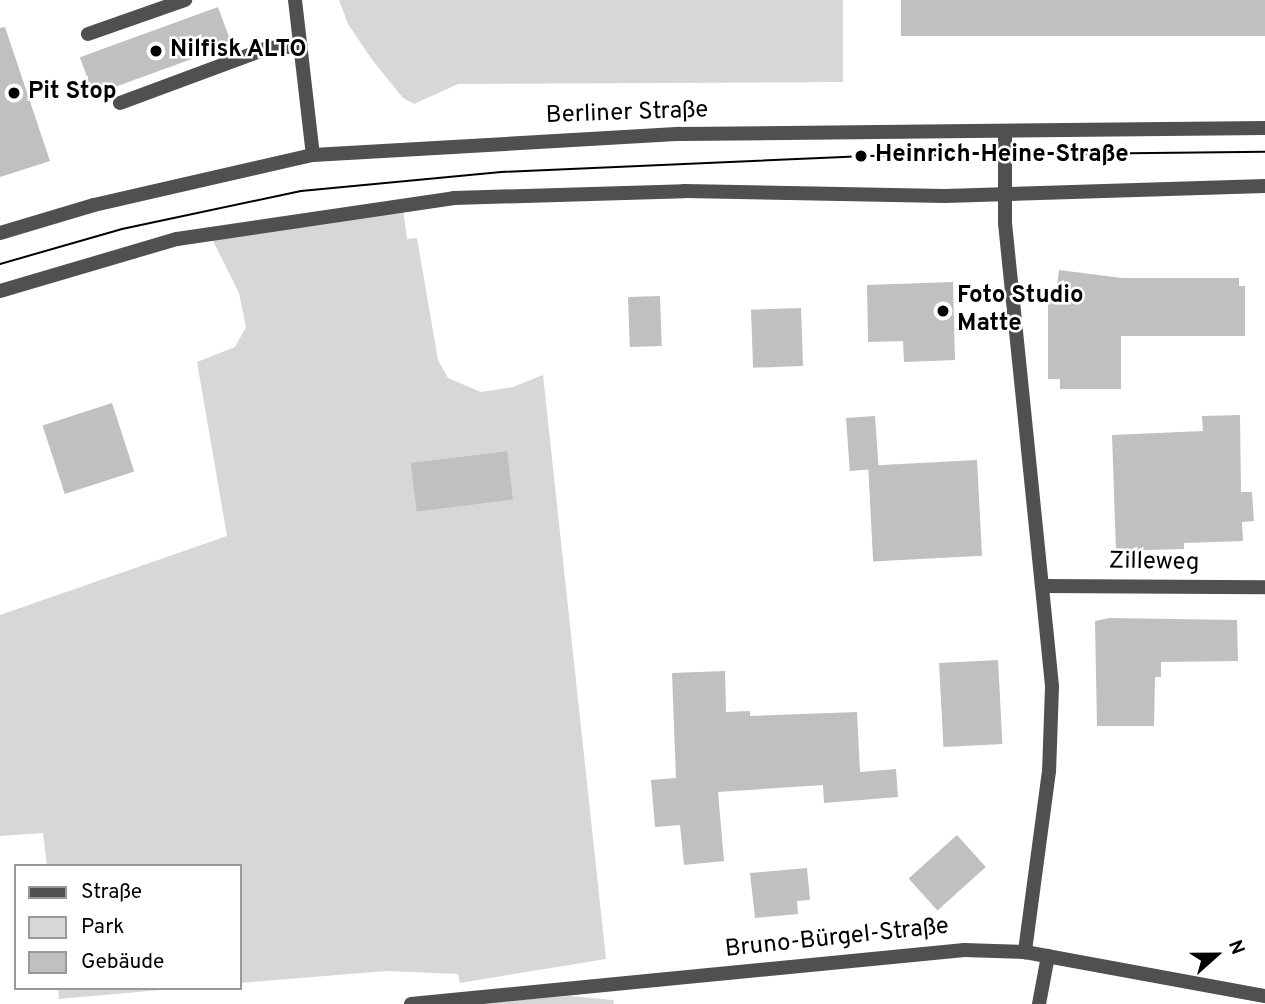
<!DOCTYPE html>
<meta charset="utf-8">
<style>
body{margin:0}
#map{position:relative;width:1265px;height:1004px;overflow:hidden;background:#fff;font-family:Overpass,sans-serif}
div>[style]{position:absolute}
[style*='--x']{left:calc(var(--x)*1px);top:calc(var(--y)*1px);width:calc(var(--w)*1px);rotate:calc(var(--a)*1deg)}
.green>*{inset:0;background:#d7d7d7}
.building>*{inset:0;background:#c0c0c0;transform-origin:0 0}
.service>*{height:14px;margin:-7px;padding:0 7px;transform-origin:7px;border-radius:7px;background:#505050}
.minor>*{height:14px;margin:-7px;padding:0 7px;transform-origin:7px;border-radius:7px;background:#505050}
.tertiary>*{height:14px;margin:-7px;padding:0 7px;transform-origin:7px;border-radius:7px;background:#505050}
.tram>*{height:2px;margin:-1px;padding:0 1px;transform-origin:1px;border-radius:1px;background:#000}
.dots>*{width:19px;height:19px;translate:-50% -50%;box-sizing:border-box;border:4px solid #fff;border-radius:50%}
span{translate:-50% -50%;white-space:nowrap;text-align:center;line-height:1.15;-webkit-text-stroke:5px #fff;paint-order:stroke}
.poi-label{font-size:24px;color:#000;font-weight:700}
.left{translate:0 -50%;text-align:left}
.street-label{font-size:24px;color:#000}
.legend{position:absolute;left:14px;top:864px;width:228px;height:126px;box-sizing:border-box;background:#fff;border:2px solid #999;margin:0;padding:9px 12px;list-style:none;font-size:21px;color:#000}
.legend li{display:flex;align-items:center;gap:14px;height:35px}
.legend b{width:35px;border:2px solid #999}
.north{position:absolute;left:1181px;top:920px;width:70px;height:70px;-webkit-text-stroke:5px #fff;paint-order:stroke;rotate:69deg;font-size:19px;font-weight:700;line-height:28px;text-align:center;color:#000}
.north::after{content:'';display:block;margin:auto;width:24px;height:32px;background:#000;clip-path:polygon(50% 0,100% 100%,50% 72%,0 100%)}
</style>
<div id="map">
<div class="green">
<div style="clip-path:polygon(339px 0,843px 0,843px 82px,458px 84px,414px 104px,403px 98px,373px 61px,348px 24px)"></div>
<div style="clip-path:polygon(evenodd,403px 209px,407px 239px,417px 238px,438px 360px,448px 378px,481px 392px,513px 387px,543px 375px,606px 959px,460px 983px,458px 974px,387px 971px,240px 983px,240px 866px,47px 866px,43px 833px,0 836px,0 615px,227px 536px,197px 362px,235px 347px,246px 327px,239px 293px,211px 237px,403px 209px,506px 451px,413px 475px,411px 463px,506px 451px)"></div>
<div style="clip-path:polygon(58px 988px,183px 988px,59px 999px)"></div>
<div style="clip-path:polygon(569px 996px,613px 1000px,614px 1004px,472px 1004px)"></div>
</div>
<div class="building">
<div style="left:901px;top:0;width:364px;height:36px"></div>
<div style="left:218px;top:7px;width:40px;height:147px;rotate:70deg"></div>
<div style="clip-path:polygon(5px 27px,50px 161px,0 177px,0 28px)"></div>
<div style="clip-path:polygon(1059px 270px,1122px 278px,1239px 278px,1239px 286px,1245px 286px,1245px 336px,1121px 336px,1121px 389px,1060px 389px,1060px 379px,1048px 379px,1048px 292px,1056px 293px)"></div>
<div style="clip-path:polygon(953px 282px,955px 360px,904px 362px,903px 341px,868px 342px,867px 285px)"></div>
<div style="left:660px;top:296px;width:50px;height:32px;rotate:88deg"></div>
<div style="left:801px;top:308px;width:58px;height:50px;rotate:88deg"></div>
<div style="left:112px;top:403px;width:72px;height:73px;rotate:72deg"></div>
<div style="clip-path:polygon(1240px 415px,1241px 492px,1252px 492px,1254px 521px,1242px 522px,1243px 541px,1184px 543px,1184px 549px,1116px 551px,1112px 435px,1203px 431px,1202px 416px)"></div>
<div style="left:875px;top:416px;width:53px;height:29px;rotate:86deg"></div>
<div style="left:507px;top:451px;width:49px;height:97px;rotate:83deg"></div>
<div style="left:977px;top:460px;width:96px;height:109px;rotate:87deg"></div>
<div style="clip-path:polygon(1109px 618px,1237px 620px,1238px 661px,1161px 662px,1161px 677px,1155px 677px,1154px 726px,1097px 726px,1095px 621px)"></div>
<div style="left:998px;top:660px;width:84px;height:59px;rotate:87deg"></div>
<div style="clip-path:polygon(725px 671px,726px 712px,750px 711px,750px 716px,857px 712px,860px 772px,896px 769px,898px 797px,824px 803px,823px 785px,718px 792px,724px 861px,684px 865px,680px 825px,655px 827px,651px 780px,676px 778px,672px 673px)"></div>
<div style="left:957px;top:835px;width:43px;height:65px;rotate:48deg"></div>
<div style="clip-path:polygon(807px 868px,810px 900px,797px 901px,798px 914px,755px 918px,750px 873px)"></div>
</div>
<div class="service">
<div style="--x:295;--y:0;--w:156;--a:83.4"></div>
<div style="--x:88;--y:34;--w:103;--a:-19.3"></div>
<div style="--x:120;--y:103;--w:158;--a:-20.4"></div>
<div style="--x:268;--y:48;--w:33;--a:-3"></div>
<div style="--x:0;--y:291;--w:184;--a:-16.4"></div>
<div style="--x:177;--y:239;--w:280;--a:-8.4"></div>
<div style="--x:454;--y:198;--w:230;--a:-1.7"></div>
<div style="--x:684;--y:191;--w:261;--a:1.1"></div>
<div style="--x:945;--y:196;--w:320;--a:-1.8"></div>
<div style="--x:1042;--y:586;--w:223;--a:0.3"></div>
<div style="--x:1039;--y:1004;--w:49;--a:-79.4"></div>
</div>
<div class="minor">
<div style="--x:1005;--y:132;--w:91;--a:90"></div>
<div style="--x:1005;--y:223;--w:466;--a:84.2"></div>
<div style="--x:1052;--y:687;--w:84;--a:92"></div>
<div style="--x:1049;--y:771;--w:183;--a:97.6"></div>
<div style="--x:411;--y:1004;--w:556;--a:-5.58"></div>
<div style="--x:964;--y:950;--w:61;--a:1.9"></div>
<div style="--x:1025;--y:952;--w:244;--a:10.4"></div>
</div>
<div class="tertiary">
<div style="--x:0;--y:233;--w:98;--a:-16.6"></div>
<div style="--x:94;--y:205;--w:225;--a:-12.9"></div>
<div style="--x:313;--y:155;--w:368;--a:-3.3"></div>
<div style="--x:680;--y:134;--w:585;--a:-0.59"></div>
</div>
<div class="tram">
<div style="--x:0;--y:264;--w:127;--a:-16"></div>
<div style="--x:122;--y:229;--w:183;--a:-12"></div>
<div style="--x:301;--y:191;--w:201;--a:-5.4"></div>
<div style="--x:501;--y:172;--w:360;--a:-2.5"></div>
<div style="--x:861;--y:156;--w:404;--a:-0.6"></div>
</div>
<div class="dots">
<div style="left:156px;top:51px;background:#000"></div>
<div style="left:14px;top:93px;background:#000"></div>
<div style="left:861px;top:156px;background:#000"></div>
<div style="left:943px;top:311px;background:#000"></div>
</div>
<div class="poi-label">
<span class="left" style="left:170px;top:51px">Nilfisk ALTO</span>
<span class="left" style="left:28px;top:93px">Pit Stop</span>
<span class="left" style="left:875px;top:156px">Heinrich-Heine-Straße</span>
<span class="left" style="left:957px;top:311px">Foto Studio<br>Matte</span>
</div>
<div class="street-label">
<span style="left:627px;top:114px;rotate:-2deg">Berliner Straße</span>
<span style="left:1154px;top:563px;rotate:1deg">Zilleweg</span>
<span style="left:837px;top:939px;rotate:-6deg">Bruno-Bürgel-Straße</span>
</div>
<ul class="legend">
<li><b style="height:9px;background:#505050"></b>Straße</li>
<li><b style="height:19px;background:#d7d7d7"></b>Park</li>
<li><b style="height:19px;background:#c0c0c0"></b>Gebäude</li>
</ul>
<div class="north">N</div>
</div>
